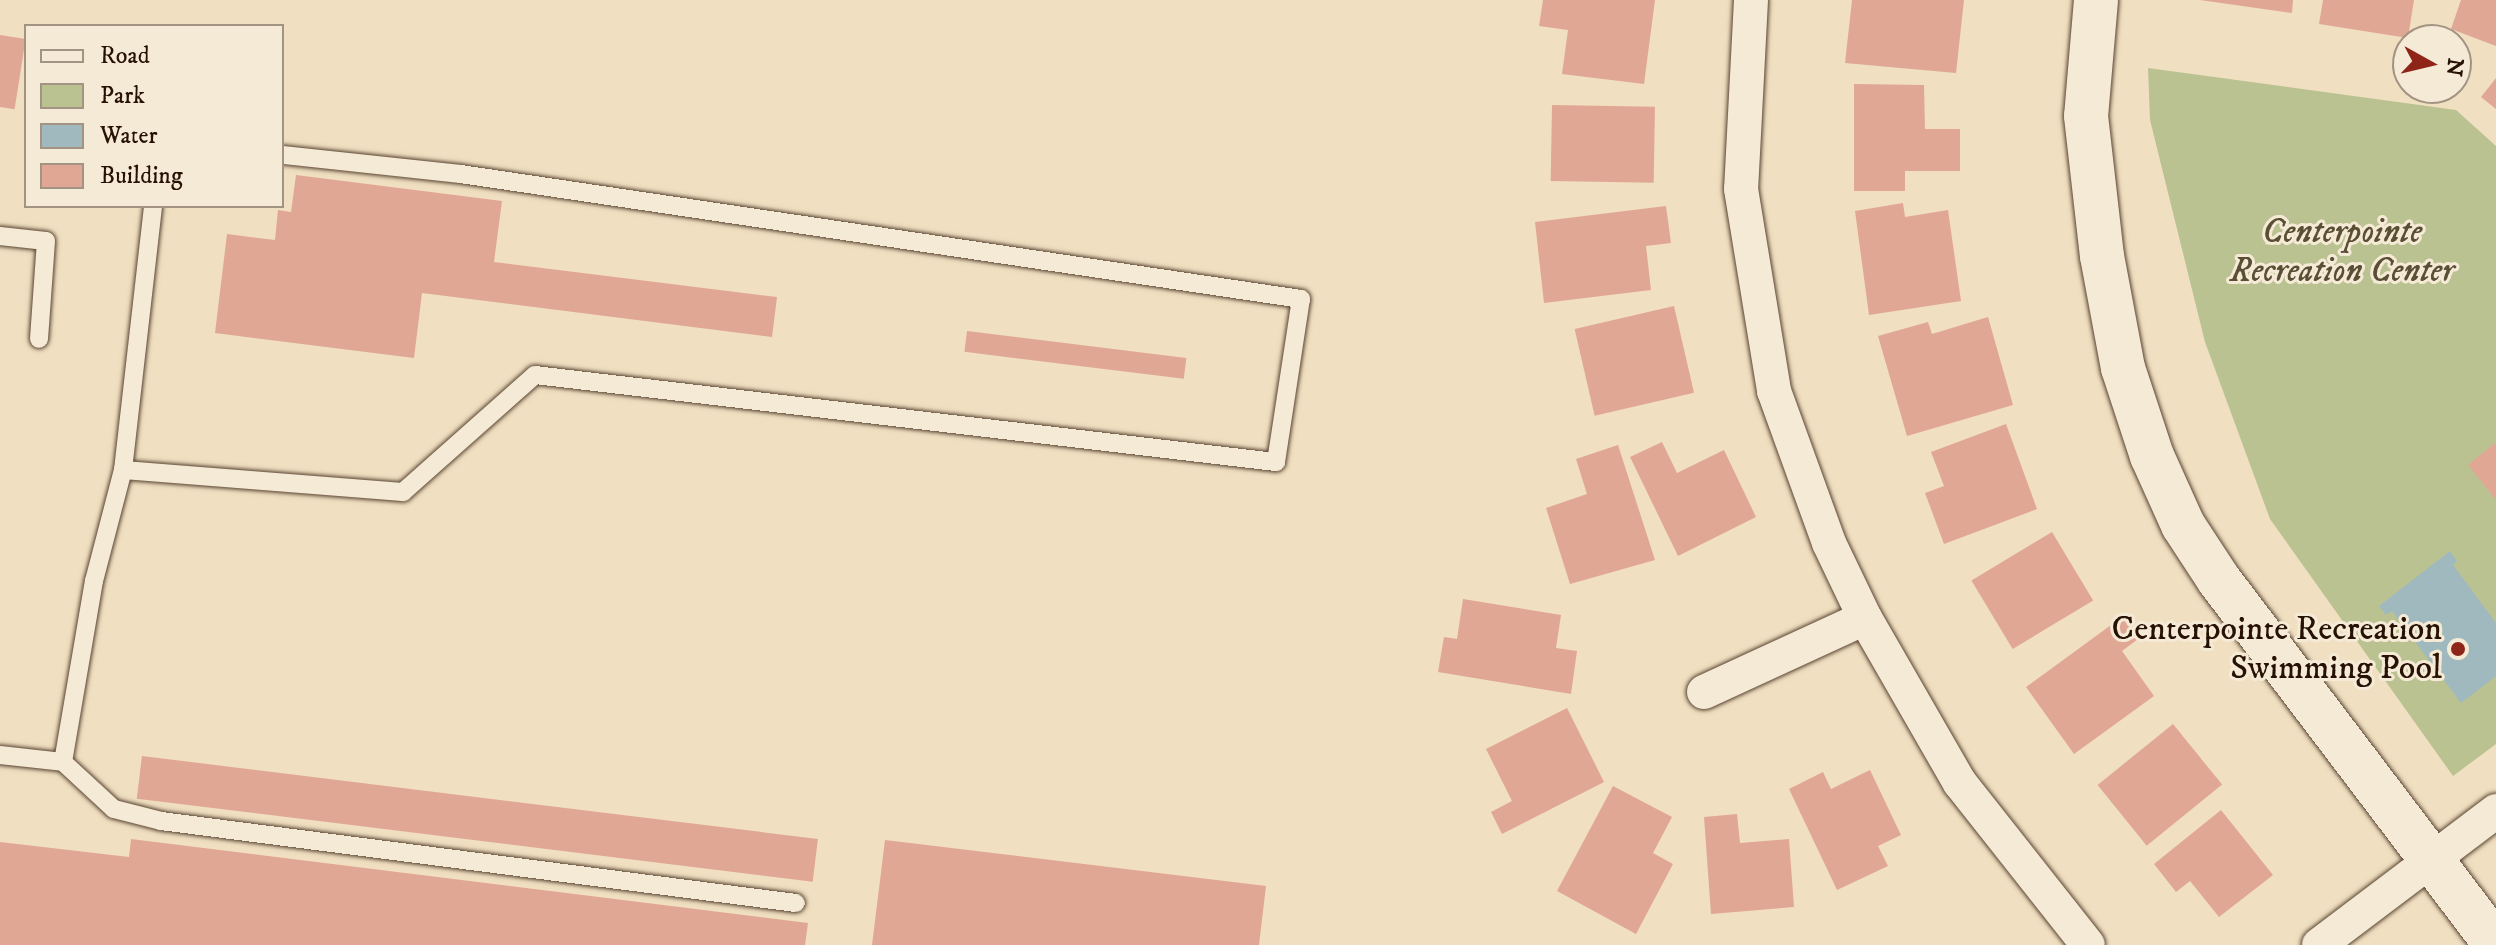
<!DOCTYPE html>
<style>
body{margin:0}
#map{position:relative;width:2496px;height:945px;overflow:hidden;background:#f0dfc0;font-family:"IM FELL DW Pica",serif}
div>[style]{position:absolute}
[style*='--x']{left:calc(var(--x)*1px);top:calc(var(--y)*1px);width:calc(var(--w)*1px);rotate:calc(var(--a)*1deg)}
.green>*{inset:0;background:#bac292}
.water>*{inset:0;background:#a0b9be}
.building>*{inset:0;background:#e1a795;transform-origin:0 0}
.roads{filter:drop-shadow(0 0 2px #594432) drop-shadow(0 0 2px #594432)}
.service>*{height:18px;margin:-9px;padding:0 9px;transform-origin:9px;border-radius:9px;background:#f5ead6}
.minor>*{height:34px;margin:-17px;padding:0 17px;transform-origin:17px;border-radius:17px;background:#f5ead6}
.tertiary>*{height:44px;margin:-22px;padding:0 22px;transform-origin:22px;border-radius:22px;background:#f5ead6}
.dots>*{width:22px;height:22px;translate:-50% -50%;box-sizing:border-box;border:4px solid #f5ead6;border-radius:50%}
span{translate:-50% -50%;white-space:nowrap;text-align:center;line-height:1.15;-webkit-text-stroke:6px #f5ead6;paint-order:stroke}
.park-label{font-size:34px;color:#5a4f35;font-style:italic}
.poi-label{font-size:34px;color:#271103}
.right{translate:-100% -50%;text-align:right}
.legend{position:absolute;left:24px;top:24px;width:260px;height:184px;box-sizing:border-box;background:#f5ead6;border:2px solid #a39382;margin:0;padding:10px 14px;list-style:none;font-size:24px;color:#271103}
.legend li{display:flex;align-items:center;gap:16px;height:40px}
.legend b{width:40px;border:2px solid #a39382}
.north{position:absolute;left:2392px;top:24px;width:80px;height:80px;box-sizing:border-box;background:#f5ead6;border:2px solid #a39382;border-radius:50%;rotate:98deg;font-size:22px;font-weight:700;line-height:32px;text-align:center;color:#271103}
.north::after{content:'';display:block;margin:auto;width:28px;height:36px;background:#8f2418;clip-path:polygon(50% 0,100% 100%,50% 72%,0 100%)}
</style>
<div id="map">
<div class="green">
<div style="clip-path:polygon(2148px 68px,2456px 110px,2496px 146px,2496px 744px,2453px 776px,2270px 519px,2205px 342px,2150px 120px)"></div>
</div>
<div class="water">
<div style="clip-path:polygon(2450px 551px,2457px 561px,2453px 565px,2496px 623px,2496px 676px,2461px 703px,2392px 611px,2386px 615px,2379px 606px)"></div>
</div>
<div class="building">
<div style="clip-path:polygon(1543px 0,1655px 0,1644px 84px,1562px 74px,1568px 30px,1539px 26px)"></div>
<div style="clip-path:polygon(1852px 0,1964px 0,1956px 73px,1845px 63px)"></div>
<div style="clip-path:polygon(2200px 0,2293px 0,2292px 13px)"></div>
<div style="clip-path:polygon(2323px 0,2414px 0,2408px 38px,2319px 24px)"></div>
<div style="clip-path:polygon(2461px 0,2496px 0,2496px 46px,2451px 29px)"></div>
<div style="left:0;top:35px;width:26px;height:71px;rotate:9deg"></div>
<div style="clip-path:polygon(2496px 78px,2496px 109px,2481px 97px)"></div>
<div style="clip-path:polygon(1854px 84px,1924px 85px,1925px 129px,1960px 129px,1960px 171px,1905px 171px,1905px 191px,1854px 191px)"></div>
<div style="left:1552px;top:105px;width:103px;height:76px;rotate:1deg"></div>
<div style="clip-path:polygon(296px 175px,502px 201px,494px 262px,777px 297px,772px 337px,422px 293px,414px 358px,215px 333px,227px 234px,275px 240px,278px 210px,291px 212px)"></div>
<div style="clip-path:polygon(1903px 203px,1905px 217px,1948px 210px,1961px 301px,1869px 315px,1855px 211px)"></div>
<div style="clip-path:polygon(1666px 206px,1671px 243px,1646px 246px,1651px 290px,1544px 303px,1535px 222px)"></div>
<div style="left:1674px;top:306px;width:89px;height:102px;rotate:77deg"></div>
<div style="clip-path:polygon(1988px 317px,2013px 405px,1907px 436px,1878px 336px,1928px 322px,1932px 334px)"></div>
<div style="left:967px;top:331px;width:221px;height:21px;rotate:7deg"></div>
<div style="clip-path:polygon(2006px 424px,2037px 509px,1944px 544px,1925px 493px,1944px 486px,1931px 452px)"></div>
<div style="clip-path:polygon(1662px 442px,1677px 473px,1724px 450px,1756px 517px,1678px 556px,1630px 457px)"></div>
<div style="clip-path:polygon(2496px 442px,2496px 500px,2468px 465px)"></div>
<div style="clip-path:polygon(1618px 445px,1655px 560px,1570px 584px,1546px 508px,1587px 494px,1576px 459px)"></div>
<div style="left:2052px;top:532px;width:80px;height:94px;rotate:59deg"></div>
<div style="clip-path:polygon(1463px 599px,1561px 615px,1556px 648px,1577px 651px,1571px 694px,1438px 672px,1444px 637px,1457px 639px)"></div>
<div style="clip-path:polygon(2122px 617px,2138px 639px,2122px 651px,2154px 696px,2074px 754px,2026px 687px)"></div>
<div style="clip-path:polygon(1567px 708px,1604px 782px,1502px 834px,1491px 812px,1512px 801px,1486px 749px)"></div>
<div style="left:2173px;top:724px;width:78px;height:97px;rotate:51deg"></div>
<div style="left:142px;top:756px;width:681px;height:43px;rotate:7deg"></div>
<div style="clip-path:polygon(1870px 770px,1901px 835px,1878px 846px,1888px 866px,1837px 890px,1789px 789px,1823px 772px,1831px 789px)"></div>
<div style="clip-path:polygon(1613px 786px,1672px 817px,1653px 853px,1673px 864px,1636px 934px,1557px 891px)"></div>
<div style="clip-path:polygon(2221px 810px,2273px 875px,2219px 917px,2190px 881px,2176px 892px,2154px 864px)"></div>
<div style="clip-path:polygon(1737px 814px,1740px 843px,1789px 839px,1794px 907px,1711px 914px,1704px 817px)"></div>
<div style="clip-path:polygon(131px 839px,808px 923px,805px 945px,0 945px,0 842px,129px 857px)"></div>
<div style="clip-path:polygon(885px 840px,1266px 886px,1259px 945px,872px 945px)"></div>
</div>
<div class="roads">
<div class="service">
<div style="--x:0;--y:236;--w:46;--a:6.2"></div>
<div style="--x:46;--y:241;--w:98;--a:94.1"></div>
<div style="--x:123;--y:470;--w:281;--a:4.5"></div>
<div style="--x:403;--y:492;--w:176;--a:-41.6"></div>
<div style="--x:535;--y:375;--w:746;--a:6.7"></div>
<div style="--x:1276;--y:462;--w:165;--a:-81.3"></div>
<div style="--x:1301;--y:299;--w:849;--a:-171.54"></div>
<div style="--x:461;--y:174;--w:180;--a:-173.9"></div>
<div style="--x:0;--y:755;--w:63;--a:6.3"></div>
<div style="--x:63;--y:762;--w:184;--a:-80.3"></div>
<div style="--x:94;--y:581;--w:115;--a:-75.4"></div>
<div style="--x:123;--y:470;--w:266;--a:-83.5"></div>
<div style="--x:63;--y:762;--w:69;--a:42.7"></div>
<div style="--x:114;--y:809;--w:49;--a:14.3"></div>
<div style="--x:161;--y:821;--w:640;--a:7.36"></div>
</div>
<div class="minor">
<div style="--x:1751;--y:0;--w:189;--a:93"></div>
<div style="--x:1741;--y:189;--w:205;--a:80.7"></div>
<div style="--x:1774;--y:391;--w:162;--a:70.1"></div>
<div style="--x:1829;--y:543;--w:83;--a:64.4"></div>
<div style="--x:1865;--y:618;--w:190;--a:60.1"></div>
<div style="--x:1960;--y:783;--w:206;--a:51.7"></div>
<div style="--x:1704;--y:692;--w:177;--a:-24.7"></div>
<div style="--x:2319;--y:945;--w:222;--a:-37.1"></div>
</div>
<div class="tertiary">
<div style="--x:2096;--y:0;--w:116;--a:94.9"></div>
<div style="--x:2086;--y:116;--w:141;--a:83.5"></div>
<div style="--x:2102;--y:256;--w:114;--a:79.4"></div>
<div style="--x:2123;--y:368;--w:93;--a:71.8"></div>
<div style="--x:2152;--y:456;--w:76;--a:65.8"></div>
<div style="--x:2183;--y:525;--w:66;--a:56.8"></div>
<div style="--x:2219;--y:580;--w:458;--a:52.8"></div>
</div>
</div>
<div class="dots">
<div style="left:2458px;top:649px;background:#8f2418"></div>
</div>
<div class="park-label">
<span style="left:2342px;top:252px">Centerpointe<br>Recreation Center</span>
</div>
<div class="poi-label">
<span class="right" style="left:2442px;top:649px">Centerpointe Recreation<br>Swimming Pool</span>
</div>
<ul class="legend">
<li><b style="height:10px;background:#f5ead6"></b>Road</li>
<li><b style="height:22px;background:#bac292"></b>Park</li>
<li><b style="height:22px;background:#a0b9be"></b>Water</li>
<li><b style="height:22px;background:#e1a795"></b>Building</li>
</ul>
<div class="north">N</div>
</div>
